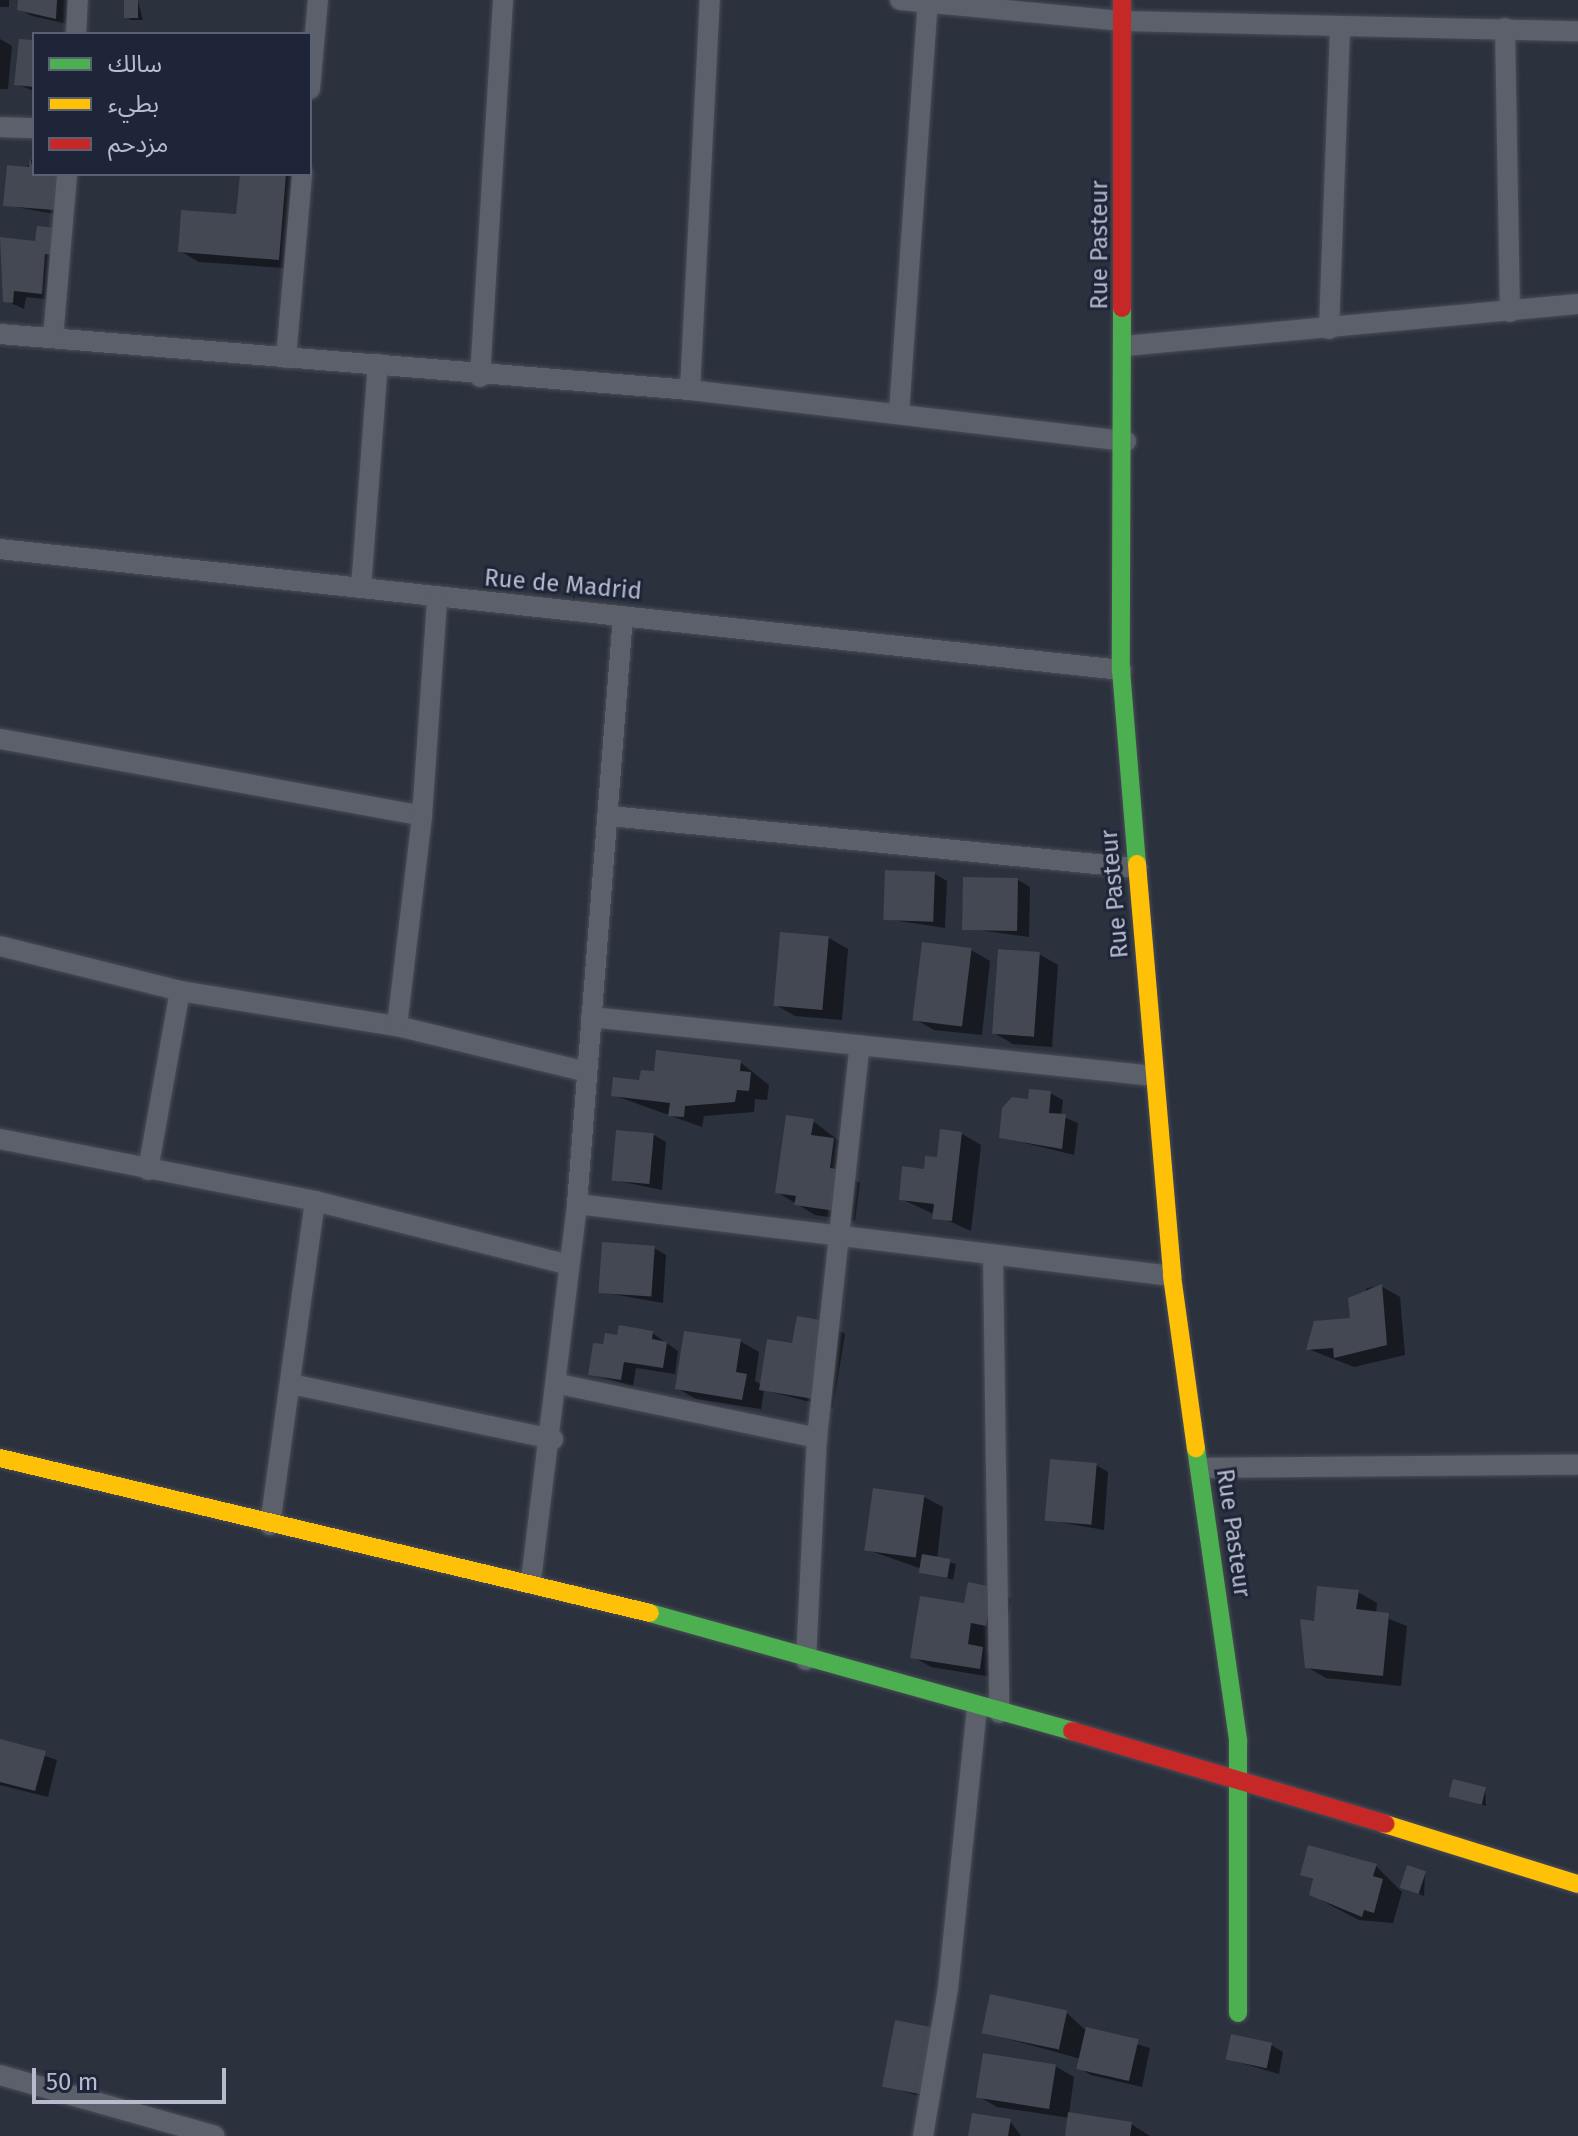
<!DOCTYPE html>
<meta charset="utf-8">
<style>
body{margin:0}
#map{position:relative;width:1578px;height:2136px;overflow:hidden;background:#2b313d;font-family:"Fira Sans","Noto Sans Arabic",sans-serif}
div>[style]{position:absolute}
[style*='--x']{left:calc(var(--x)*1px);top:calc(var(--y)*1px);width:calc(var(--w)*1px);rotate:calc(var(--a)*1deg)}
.shadow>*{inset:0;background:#0007;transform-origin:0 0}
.building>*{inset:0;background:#434852;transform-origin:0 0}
.roads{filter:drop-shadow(0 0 2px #484c55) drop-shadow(0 0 2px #484c55)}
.street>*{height:20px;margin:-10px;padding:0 10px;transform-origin:10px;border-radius:10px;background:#5c606a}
.fast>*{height:18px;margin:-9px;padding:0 9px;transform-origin:9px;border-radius:9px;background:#4caf50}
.slow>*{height:18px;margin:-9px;padding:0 9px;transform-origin:9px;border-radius:9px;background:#ffc107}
.jam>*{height:18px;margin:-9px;padding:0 9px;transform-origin:9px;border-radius:9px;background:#c62828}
span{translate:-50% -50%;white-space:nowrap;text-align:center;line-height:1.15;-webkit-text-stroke:6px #1e2538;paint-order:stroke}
.street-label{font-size:24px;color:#b6bccd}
.legend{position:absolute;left:32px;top:32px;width:280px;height:144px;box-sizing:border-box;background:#1e2538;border:2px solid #5b6174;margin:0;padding:10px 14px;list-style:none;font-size:24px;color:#b6bccd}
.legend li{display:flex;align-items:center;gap:16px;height:40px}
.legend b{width:40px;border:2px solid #5b6174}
.scale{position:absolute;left:32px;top:2068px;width:194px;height:36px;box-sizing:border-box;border:4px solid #b6bccd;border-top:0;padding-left:10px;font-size:24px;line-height:28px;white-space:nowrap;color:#b6bccd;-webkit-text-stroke:6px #1e2538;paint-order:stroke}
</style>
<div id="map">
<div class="shadow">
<div style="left:0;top:0;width:9px;height:7px"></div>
<div style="clip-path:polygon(20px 0,69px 0,68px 24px,32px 16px,19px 9px)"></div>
<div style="clip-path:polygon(138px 1px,143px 20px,131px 20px,126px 17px)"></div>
<div style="clip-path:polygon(0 39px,12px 46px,8px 89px,0 89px)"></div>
<div style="clip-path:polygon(34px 42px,34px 91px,16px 84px)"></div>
<div style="clip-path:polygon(32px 159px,34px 174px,66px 216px,5px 205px)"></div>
<div style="clip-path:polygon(242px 174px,305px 174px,298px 269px,199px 262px,180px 251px,238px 216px)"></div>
<div style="clip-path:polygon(56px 230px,54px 300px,26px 297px,24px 309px,6px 301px,1px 239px,37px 243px)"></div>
<div style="clip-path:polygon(935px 874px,947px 881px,945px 928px,886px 919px)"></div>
<div style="clip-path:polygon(1018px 880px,1030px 887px,1029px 937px,965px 928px)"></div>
<div style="clip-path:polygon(829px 938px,848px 949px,842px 1020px,795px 1016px,776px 1005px)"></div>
<div style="clip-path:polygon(971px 950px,990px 961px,982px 1035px,934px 1030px,915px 1019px)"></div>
<div style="clip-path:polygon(1039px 954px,1058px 965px,1052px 1047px,1013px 1044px,994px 1033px)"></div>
<div style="clip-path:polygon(740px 1062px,769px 1085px,767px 1100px,755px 1099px,754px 1112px,704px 1116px,702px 1127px,613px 1095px,655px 1074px)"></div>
<div style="clip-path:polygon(1050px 1093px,1063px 1100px,1061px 1116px,1078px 1123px,1074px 1155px,1001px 1137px,1029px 1101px)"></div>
<div style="clip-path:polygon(813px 1121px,852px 1151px,848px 1176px,860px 1183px,855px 1221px,815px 1215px,777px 1192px)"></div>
<div style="clip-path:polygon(962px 1134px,981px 1145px,971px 1231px,901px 1199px)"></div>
<div style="clip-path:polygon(654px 1135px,666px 1142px,662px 1190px,614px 1180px)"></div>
<div style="clip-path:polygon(654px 1248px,666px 1255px,663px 1303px,601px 1292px)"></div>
<div style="clip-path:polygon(1381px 1286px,1400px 1297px,1405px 1355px,1354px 1367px,1308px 1349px,1352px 1320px,1367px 1288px)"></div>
<div style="clip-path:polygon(826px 1323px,845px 1334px,833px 1408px,764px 1390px,761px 1409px,696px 1399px,677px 1388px,740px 1341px,759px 1352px,755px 1381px,762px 1385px,794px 1345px)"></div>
<div style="clip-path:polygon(652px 1333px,678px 1351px,675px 1374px,636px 1368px,633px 1386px,590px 1374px,619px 1337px)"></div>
<div style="clip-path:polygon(1096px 1465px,1108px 1472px,1104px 1530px,1048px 1520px)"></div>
<div style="clip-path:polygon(924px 1497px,943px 1507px,937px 1559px,956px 1564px,953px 1580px,868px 1550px)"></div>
<div style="clip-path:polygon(992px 1588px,1011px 1599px,1005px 1635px,990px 1633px,987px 1651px,1001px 1659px,998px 1678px,931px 1667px,912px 1656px)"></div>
<div style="clip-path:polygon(1358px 1592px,1377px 1603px,1376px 1614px,1407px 1626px,1401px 1686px,1326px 1678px,1307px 1667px,1315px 1623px)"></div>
<div style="clip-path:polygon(0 1741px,57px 1760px,48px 1797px,0 1785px)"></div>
<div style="clip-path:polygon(1485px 1789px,1486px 1806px,1451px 1795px)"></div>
<div style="clip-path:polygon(1376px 1866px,1402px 1892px,1393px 1923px,1359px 1920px,1330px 1905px,1311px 1894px,1315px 1881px,1303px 1874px)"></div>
<div style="clip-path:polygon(1425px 1873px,1424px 1896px,1408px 1890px)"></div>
<div style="clip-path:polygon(1066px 2012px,1084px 2029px,1150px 2048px,1142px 2087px,1091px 2075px,1079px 2068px,1081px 2059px,984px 2032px)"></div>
<div style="clip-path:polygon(897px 2022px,937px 2101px,885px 2086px)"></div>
<div style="clip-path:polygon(1271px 2045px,1283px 2052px,1279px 2074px,1228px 2059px)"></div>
<div style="clip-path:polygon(1055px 2066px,1074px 2077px,1069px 2114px,1131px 2124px,1150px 2136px,1067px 2136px,1070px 2118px,997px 2107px,978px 2096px)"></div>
<div style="clip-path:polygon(1010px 2121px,1021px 2136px,970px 2136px)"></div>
</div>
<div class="building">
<div style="clip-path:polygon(18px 0,57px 0,56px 19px,17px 10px)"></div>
<div style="left:124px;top:0;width:14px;height:18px"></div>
<div style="clip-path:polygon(19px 39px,34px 40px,34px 87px,14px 85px)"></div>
<div style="clip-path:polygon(30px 157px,34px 174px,57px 174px,54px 210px,3px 206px,7px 165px,29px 167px)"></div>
<div style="clip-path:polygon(240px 174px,286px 174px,279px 260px,178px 252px,181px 210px,236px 214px)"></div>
<div style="clip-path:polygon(37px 226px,57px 228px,55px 255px,45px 254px,42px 294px,14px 291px,13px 303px,3px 302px,0 237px,35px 241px)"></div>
<div style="left:885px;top:870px;width:50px;height:50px;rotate:2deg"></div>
<div style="left:963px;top:877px;width:55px;height:53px;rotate:1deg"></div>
<div style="left:780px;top:932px;width:49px;height:74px;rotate:5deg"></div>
<div style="left:922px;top:942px;width:50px;height:79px;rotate:7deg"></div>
<div style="left:998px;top:949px;width:42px;height:85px;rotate:4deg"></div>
<div style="clip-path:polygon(656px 1050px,741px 1060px,740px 1071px,751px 1072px,749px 1091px,737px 1090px,735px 1102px,685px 1106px,684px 1117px,668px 1116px,670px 1103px,611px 1096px,613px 1077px,639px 1080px,641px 1070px,654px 1071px)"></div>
<div style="clip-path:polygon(1029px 1089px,1051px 1091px,1049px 1113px,1066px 1114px,1062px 1149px,999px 1138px,1002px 1108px,1012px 1097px,1028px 1099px)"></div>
<div style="clip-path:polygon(786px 1115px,814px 1119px,811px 1135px,834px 1138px,830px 1168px,842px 1170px,836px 1211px,794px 1205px,796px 1196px,775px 1193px)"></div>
<div style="clip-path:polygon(940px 1129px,962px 1132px,952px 1221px,932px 1219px,934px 1204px,899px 1200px,902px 1166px,924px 1169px,925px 1156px,937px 1157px)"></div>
<div style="left:616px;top:1130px;width:38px;height:51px;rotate:5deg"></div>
<div style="left:602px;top:1242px;width:53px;height:51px;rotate:4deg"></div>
<div style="clip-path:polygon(1382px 1284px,1387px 1345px,1334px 1358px,1333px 1348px,1306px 1350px,1314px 1321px,1350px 1318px,1348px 1298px)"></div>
<div style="clip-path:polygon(797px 1316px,826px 1321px,814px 1399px,759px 1390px,767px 1339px,792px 1343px)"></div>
<div style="clip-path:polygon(619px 1325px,653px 1331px,652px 1339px,667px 1342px,663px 1368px,624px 1362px,621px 1380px,588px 1375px,593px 1343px,603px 1344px,605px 1333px,617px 1335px)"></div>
<div style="clip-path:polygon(684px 1331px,741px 1339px,736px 1372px,747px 1374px,742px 1400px,675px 1389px)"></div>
<div style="left:1050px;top:1459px;width:47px;height:62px;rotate:5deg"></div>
<div style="left:873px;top:1488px;width:52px;height:63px;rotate:8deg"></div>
<div style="left:922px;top:1554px;width:29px;height:19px;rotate:10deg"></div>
<div style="clip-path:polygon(968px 1582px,993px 1587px,986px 1626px,971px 1623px,968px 1644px,983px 1647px,980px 1669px,910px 1658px,920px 1596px,964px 1603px)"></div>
<div style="clip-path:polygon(1317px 1586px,1359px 1590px,1356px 1609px,1389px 1613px,1383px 1676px,1305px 1668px,1300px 1619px,1314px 1621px)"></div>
<div style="clip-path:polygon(0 1739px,46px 1751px,35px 1791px,0 1782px)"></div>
<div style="left:1453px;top:1779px;width:34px;height:18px;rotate:14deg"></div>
<div style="clip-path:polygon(1308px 1845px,1377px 1864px,1373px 1876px,1383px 1879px,1374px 1913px,1364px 1910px,1362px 1917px,1309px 1895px,1313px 1879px,1300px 1875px)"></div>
<div style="left:1407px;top:1865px;width:20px;height:24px;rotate:18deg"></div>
<div style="left:990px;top:1994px;width:79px;height:40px;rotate:12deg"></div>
<div style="left:895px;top:2020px;width:44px;height:68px;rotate:11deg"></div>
<div style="left:1086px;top:2027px;width:54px;height:43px;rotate:13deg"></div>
<div style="left:1231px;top:2034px;width:42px;height:26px;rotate:12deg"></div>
<div style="left:983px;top:2053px;width:74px;height:45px;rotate:9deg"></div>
<div style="clip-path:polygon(1068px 2112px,1132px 2122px,1130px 2136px,1065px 2136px)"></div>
<div style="clip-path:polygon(972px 2113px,1011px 2119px,1008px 2136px,968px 2136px)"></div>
</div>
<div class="roads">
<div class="street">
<div style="--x:900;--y:0;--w:222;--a:5.4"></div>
<div style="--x:1121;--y:21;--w:457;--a:1.3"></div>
<div style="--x:1505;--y:28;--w:284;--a:89"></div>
<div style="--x:76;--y:34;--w:34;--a:-87"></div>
<div style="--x:310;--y:89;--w:89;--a:-84.9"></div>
<div style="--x:0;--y:127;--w:34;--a:2"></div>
<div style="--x:1329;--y:329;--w:303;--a:-87.9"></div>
<div style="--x:0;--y:334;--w:692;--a:4.64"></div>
<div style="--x:690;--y:390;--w:439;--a:6.7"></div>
<div style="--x:53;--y:338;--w:165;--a:-85.1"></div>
<div style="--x:1124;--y:346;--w:456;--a:-5.3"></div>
<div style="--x:286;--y:358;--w:185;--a:-85"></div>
<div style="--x:480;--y:377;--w:378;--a:-86.5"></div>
<div style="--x:690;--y:390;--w:391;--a:-87.1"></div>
<div style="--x:899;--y:413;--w:411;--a:-86"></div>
<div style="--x:0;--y:549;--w:1128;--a:6.16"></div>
<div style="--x:361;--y:588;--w:225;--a:-85.7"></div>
<div style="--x:0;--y:739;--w:429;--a:10.3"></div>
<div style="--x:610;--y:816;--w:530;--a:5.64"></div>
<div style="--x:0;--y:946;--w:186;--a:14"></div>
<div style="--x:180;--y:991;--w:220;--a:9.2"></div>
<div style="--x:397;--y:1026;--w:195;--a:13.6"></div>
<div style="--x:591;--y:1017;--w:566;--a:5.98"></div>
<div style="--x:397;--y:1026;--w:211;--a:-83.2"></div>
<div style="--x:422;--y:816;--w:217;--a:-86"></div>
<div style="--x:0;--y:1139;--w:321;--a:11.1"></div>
<div style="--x:315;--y:1201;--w:262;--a:14.1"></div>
<div style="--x:148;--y:1170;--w:182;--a:-79.9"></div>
<div style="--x:577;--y:1204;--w:599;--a:6.9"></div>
<div style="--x:993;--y:1255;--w:458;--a:89.2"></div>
<div style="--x:291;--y:1384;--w:268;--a:11.9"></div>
<div style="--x:559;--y:1384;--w:264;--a:11.8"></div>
<div style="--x:1200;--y:1468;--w:378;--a:-0.5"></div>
<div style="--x:270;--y:1525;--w:327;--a:-82.1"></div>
<div style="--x:531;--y:1580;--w:379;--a:-83"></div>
<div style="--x:577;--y:1204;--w:590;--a:-85.53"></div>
<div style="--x:806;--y:1660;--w:222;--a:-87.2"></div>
<div style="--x:817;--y:1438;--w:395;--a:-83.8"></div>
<div style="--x:0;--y:2075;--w:223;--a:15.8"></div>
<div style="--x:923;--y:2136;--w:150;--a:-80.4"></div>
<div style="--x:948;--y:1988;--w:283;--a:-84.1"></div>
</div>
<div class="fast">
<div style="--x:1122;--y:308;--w:362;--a:90.2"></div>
<div style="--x:1121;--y:670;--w:195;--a:85.3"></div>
<div style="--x:1196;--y:1448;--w:296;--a:81.8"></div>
<div style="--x:1238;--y:1741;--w:272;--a:90"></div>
<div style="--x:650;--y:1613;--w:438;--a:15.6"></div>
</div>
<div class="slow">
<div style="--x:1137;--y:864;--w:413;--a:85.1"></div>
<div style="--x:1172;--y:1276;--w:174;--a:82.1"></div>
<div style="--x:0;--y:1458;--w:668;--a:13.41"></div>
<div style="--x:1385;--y:1824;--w:202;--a:17.3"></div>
</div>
<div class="jam">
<div style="--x:1122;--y:308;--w:308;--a:-90"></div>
<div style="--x:1072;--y:1731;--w:327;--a:16.5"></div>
</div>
</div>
<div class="street-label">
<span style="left:1100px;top:245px;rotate:-90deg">Rue Pasteur</span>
<span style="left:563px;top:585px;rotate:5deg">Rue de Madrid</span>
<span style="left:1115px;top:894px;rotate:-95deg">Rue Pasteur</span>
<span style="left:1233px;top:1533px;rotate:82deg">Rue Pasteur</span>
</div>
<ul class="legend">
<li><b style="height:10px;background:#4caf50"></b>سالك</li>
<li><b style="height:10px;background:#ffc107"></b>بطيء</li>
<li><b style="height:10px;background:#c62828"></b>مزدحم</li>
</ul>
<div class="scale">50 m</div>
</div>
